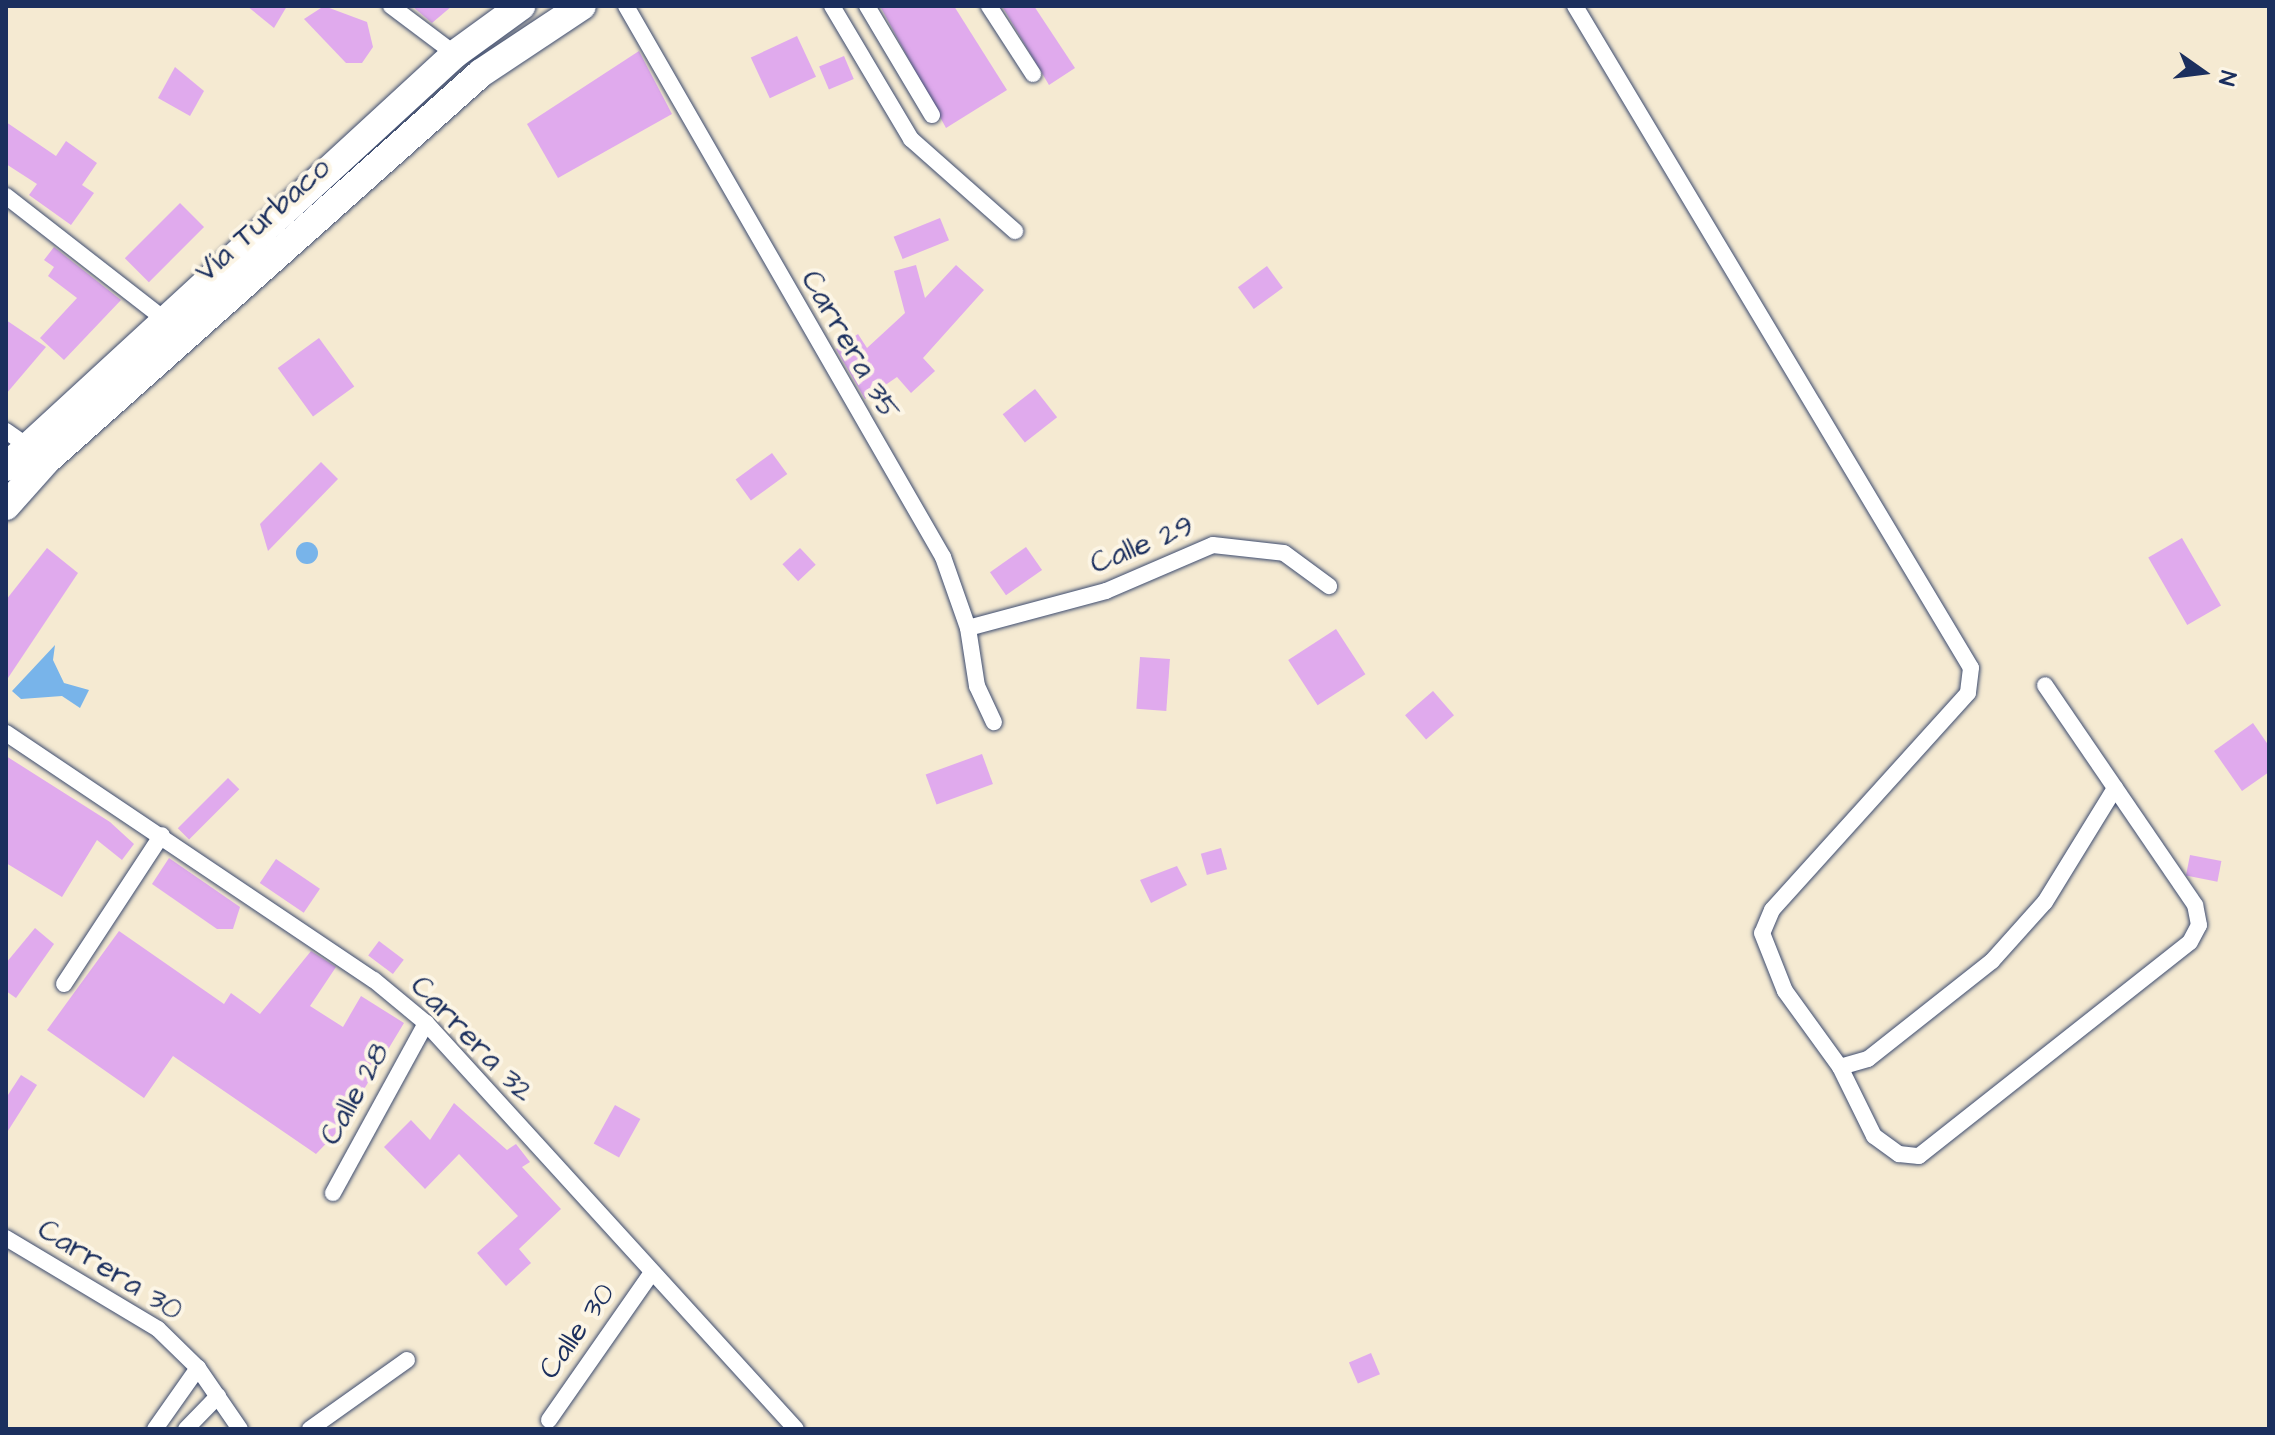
<!DOCTYPE html>
<meta charset="utf-8">
<style>
body{margin:0}
#map{position:relative;width:2275px;height:1435px;overflow:hidden;background:#f5ead2;font-family:"Architects Daughter",sans-serif}
div>[style]{position:absolute}
[style*='--x']{left:calc(var(--x)*1px);top:calc(var(--y)*1px);width:calc(var(--w)*1px);rotate:calc(var(--a)*1deg)}
.water>*{inset:0;background:#78b4ea}
.round{border-radius:50%}
.building>*{inset:0;background:#e0aaed;transform-origin:0 0}
.roads{filter:drop-shadow(0 0 2px #3c4b6f) drop-shadow(0 0 2px #3c4b6f)}
.minor>*{height:16px;margin:-8px;padding:0 8px;transform-origin:8px;border-radius:8px;background:#fff}
.trunk>*{height:28px;margin:-14px;padding:0 14px;transform-origin:14px;border-radius:14px;background:#fff}
span{translate:-50% -50%;white-space:nowrap;text-align:center;line-height:1.15;-webkit-text-stroke:8px #fcf5e5;paint-order:stroke}
.street-label{font-size:30px;color:#1b2f5e}
.frame{position:absolute;inset:0;border:8px solid #1b2f5e;pointer-events:none}
.north{position:absolute;left:2163px;top:32px;width:80px;height:80px;-webkit-text-stroke:6px #fcf5e5;paint-order:stroke;rotate:104deg;font-size:22px;font-weight:700;line-height:32px;text-align:center;color:#1b2f5e}
.north::after{content:'';display:block;margin:auto;width:28px;height:36px;background:#1b2f5e;clip-path:polygon(50% 0,100% 100%,50% 72%,0 100%)}
</style>
<div id="map">
<div class="water">
<div class="round" style="left:296px;top:542px;width:22px;height:22px"></div>
<div style="clip-path:polygon(55px 645px,53px 660px,64px 683px,89px 690px,80px 708px,62px 696px,21px 699px,12px 691px)"></div>
</div>
<div class="building">
<div style="clip-path:polygon(247px 6px,287px 6px,274px 28px)"></div>
<div style="clip-path:polygon(324px 6px,367px 22px,373px 47px,362px 63px,346px 63px,304px 19px)"></div>
<div style="clip-path:polygon(412px 6px,452px 6px,432px 23px)"></div>
<div style="clip-path:polygon(880px 6px,954px 6px,1007px 90px,946px 128px)"></div>
<div style="clip-path:polygon(1002px 6px,1034px 6px,1075px 68px,1049px 85px)"></div>
<div style="left:797px;top:36px;width:45px;height:51px;rotate:65deg"></div>
<div style="clip-path:polygon(639px 51px,672px 114px,558px 178px,527px 124px)"></div>
<div style="left:844px;top:56px;width:25px;height:27px;rotate:67deg"></div>
<div style="clip-path:polygon(175px 67px,204px 91px,190px 116px,158px 98px)"></div>
<div style="clip-path:polygon(6px 122px,56px 156px,66px 141px,97px 163px,82px 185px,94px 193px,71px 225px,29px 195px,37px 184px,6px 164px)"></div>
<div style="left:180px;top:203px;width:34px;height:78px;rotate:45deg"></div>
<div style="left:940px;top:218px;width:24px;height:50px;rotate:68deg"></div>
<div style="clip-path:polygon(54px 247px,121px 300px,64px 360px,40px 338px,77px 298px,48px 276px,54px 267px,44px 260px)"></div>
<div style="clip-path:polygon(916px 265px,925px 298px,956px 265px,984px 290px,923px 358px,935px 371px,911px 393px,897px 377px,865px 399px,836px 349px,858px 334px,867px 348px,905px 313px,894px 271px)"></div>
<div style="left:1267px;top:266px;width:27px;height:36px;rotate:54deg"></div>
<div style="clip-path:polygon(6px 320px,46px 347px,6px 394px)"></div>
<div style="left:319px;top:338px;width:60px;height:51px;rotate:54deg"></div>
<div style="left:1035px;top:389px;width:36px;height:41px;rotate:52deg"></div>
<div style="left:772px;top:453px;width:26px;height:45px;rotate:54deg"></div>
<div style="clip-path:polygon(321px 462px,338px 479px,268px 551px,260px 524px)"></div>
<div style="left:2182px;top:538px;width:78px;height:39px;rotate:60deg"></div>
<div style="left:1026px;top:547px;width:28px;height:44px;rotate:55deg"></div>
<div style="clip-path:polygon(47px 548px,78px 573px,6px 681px,6px 600px)"></div>
<div style="left:800px;top:548px;width:23px;height:24px;rotate:47deg"></div>
<div style="left:1336px;top:629px;width:54px;height:57px;rotate:57deg"></div>
<div style="left:1140px;top:657px;width:30px;height:52px;rotate:4deg"></div>
<div style="left:1433px;top:691px;width:32px;height:37px;rotate:49deg"></div>
<div style="clip-path:polygon(2253px 723px,2269px 746px,2269px 772px,2242px 791px,2214px 751px)"></div>
<div style="left:982px;top:754px;width:32px;height:60px;rotate:70deg"></div>
<div style="clip-path:polygon(6px 756px,110px 822px,134px 844px,122px 860px,97px 840px,62px 897px,6px 863px)"></div>
<div style="left:228px;top:778px;width:16px;height:71px;rotate:45deg"></div>
<div style="left:1221px;top:848px;width:22px;height:21px;rotate:74deg"></div>
<div style="left:2190px;top:855px;width:32px;height:21px;rotate:11deg"></div>
<div style="clip-path:polygon(169px 858px,240px 907px,233px 929px,217px 929px,152px 884px)"></div>
<div style="left:276px;top:859px;width:53px;height:29px;rotate:34deg"></div>
<div style="clip-path:polygon(1177px 866px,1187px 885px,1151px 903px,1140px 880px)"></div>
<div style="clip-path:polygon(35px 928px,54px 944px,16px 998px,6px 991px,6px 963px)"></div>
<div style="clip-path:polygon(119px 931px,224px 1004px,231px 993px,260px 1014px,311px 951px,336px 967px,310px 1006px,343px 1027px,361px 996px,404px 1023px,340px 1129px,316px 1154px,173px 1056px,144px 1098px,47px 1030px)"></div>
<div style="left:379px;top:941px;width:31px;height:18px;rotate:37deg"></div>
<div style="clip-path:polygon(21px 1075px,37px 1085px,6px 1134px,6px 1098px)"></div>
<div style="clip-path:polygon(454px 1103px,507px 1150px,516px 1144px,530px 1162px,522px 1167px,561px 1209px,519px 1249px,531px 1263px,506px 1286px,477px 1253px,518px 1216px,459px 1154px,425px 1189px,384px 1147px,411px 1120px,430px 1140px)"></div>
<div style="left:615px;top:1105px;width:29px;height:44px;rotate:29deg"></div>
<div style="left:1371px;top:1353px;width:23px;height:24px;rotate:67deg"></div>
</div>
<div class="roads">
<div class="minor">
<div style="--x:391;--y:6;--w:80;--a:36.9"></div>
<div style="--x:626;--y:6;--w:636;--a:60.09"></div>
<div style="--x:943;--y:557;--w:75;--a:70.6"></div>
<div style="--x:968;--y:628;--w:59;--a:81.2"></div>
<div style="--x:977;--y:686;--w:40;--a:65"></div>
<div style="--x:832;--y:6;--w:155;--a:59.3"></div>
<div style="--x:911;--y:139;--w:139;--a:41.5"></div>
<div style="--x:867;--y:6;--w:127;--a:59.2"></div>
<div style="--x:989;--y:6;--w:81;--a:57.1"></div>
<div style="--x:1575;--y:6;--w:771;--a:59.11"></div>
<div style="--x:1971;--y:668;--w:25;--a:97"></div>
<div style="--x:1968;--y:693;--w:292;--a:132.1"></div>
<div style="--x:1772;--y:910;--w:25;--a:113"></div>
<div style="--x:1762;--y:933;--w:62;--a:68.4"></div>
<div style="--x:1785;--y:991;--w:94;--a:54.1"></div>
<div style="--x:1840;--y:1067;--w:29;--a:-16"></div>
<div style="--x:1868;--y:1059;--w:158;--a:-38.3"></div>
<div style="--x:1992;--y:961;--w:79;--a:-48.1"></div>
<div style="--x:2045;--y:902;--w:134;--a:-58.4"></div>
<div style="--x:6;--y:196;--w:202;--a:37.9"></div>
<div style="--x:6;--y:431;--w:24;--a:35"></div>
<div style="--x:968;--y:628;--w:143;--a:-15"></div>
<div style="--x:1106;--y:591;--w:116;--a:-23.3"></div>
<div style="--x:1213;--y:545;--w:71;--a:6.4"></div>
<div style="--x:1284;--y:553;--w:56;--a:36.3"></div>
<div style="--x:6;--y:733;--w:443;--a:33.9"></div>
<div style="--x:374;--y:980;--w:67;--a:39.6"></div>
<div style="--x:426;--y:1023;--w:549;--a:47.66"></div>
<div style="--x:64;--y:984;--w:178;--a:-56.7"></div>
<div style="--x:1840;--y:1067;--w:77;--a:63.8"></div>
<div style="--x:1874;--y:1136;--w:31;--a:36"></div>
<div style="--x:1899;--y:1154;--w:20;--a:6"></div>
<div style="--x:1919;--y:1156;--w:345;--a:-38.3"></div>
<div style="--x:2190;--y:942;--w:19;--a:-62"></div>
<div style="--x:2199;--y:925;--w:20;--a:-101"></div>
<div style="--x:2195;--y:905;--w:266;--a:-124.3"></div>
<div style="--x:333;--y:1193;--w:194;--a:-61.3"></div>
<div style="--x:6;--y:1238;--w:177;--a:30.9"></div>
<div style="--x:158;--y:1329;--w:56;--a:44.3"></div>
<div style="--x:198;--y:1368;--w:74;--a:55.5"></div>
<div style="--x:549;--y:1420;--w:178;--a:-55.1"></div>
<div style="--x:155;--y:1429;--w:75;--a:-54.8"></div>
<div style="--x:186;--y:1429;--w:46;--a:-45.9"></div>
<div style="--x:310;--y:1429;--w:119;--a:-35.4"></div>
</div>
<div class="trunk">
<div style="--x:6;--y:467;--w:610;--a:-42.61"></div>
<div style="--x:455;--y:54;--w:82;--a:-36"></div>
<div style="--x:6;--y:506;--w:62;--a:-48.3"></div>
<div style="--x:47;--y:460;--w:581;--a:-41.72"></div>
<div style="--x:481;--y:73;--w:121;--a:-33.6"></div>
</div>
</div>
<div class="street-label">
<span style="left:263px;top:220px;rotate:-42deg">Vía Turbaco</span>
<span style="left:850px;top:345px;rotate:60deg">Carrera 35</span>
<span style="left:1142px;top:545px;rotate:-22deg">Calle 29</span>
<span style="left:472px;top:1039px;rotate:46deg">Carrera 32</span>
<span style="left:355px;top:1094px;rotate:-61deg">Calle 28</span>
<span style="left:110px;top:1270px;rotate:32deg">Carrera 30</span>
<span style="left:577px;top:1331px;rotate:-55deg">Calle 30</span>
</div>
<div class="frame"></div>
<div class="north">N</div>
</div>
